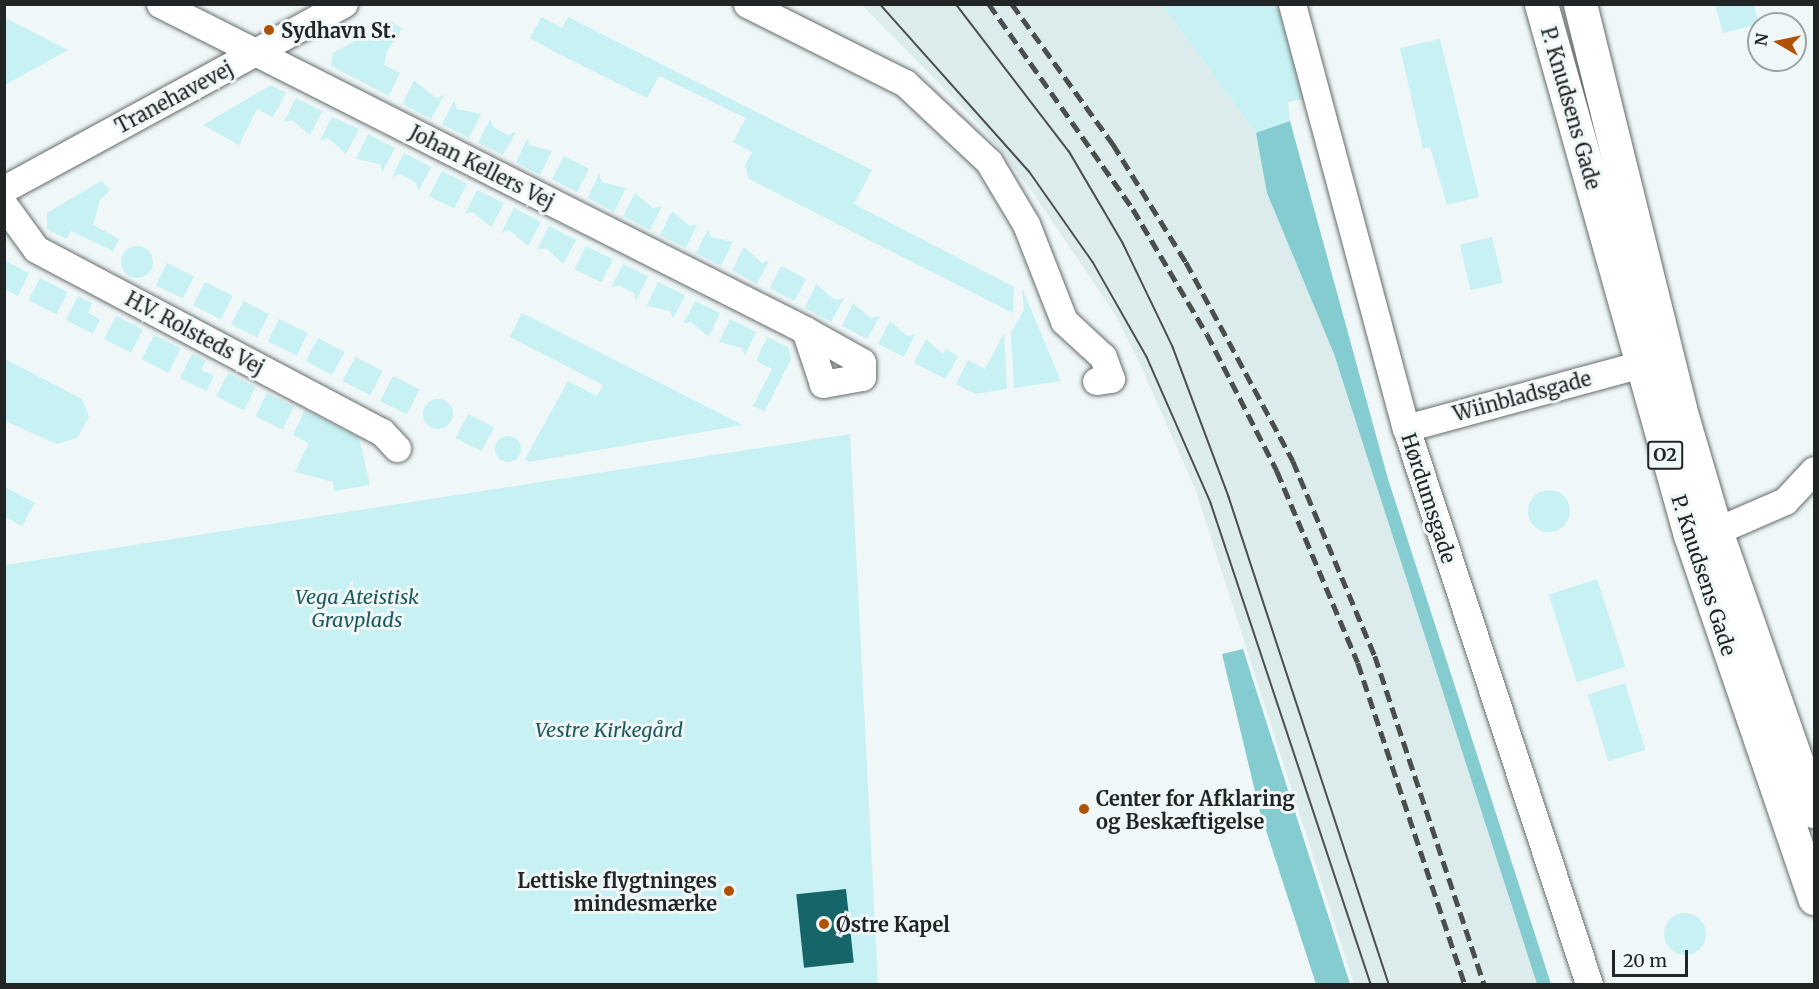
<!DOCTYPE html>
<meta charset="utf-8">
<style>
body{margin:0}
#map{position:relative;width:1819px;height:989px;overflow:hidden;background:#f0f7f8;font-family:Merriweather,serif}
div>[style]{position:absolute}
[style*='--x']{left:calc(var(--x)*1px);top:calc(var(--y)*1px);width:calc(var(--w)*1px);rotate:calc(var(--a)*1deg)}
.built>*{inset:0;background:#dceced}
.green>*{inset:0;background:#c7f1f2;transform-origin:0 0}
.round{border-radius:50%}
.forest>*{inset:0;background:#84cccf}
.building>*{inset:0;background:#166569;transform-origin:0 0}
.roads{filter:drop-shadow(0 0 2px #676d6d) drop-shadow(0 0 2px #676d6d)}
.minor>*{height:27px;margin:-13.5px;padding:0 13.5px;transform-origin:13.5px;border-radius:13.5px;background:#fff}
.primary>*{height:33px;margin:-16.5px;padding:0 16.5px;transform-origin:16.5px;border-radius:16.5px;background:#fff}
.tram>*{height:1.5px;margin:-0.75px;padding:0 0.75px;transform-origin:0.75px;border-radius:0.75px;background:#4a4e4e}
.rail>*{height:4.5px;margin-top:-2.25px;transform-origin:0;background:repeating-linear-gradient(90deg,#4a4e4e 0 12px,transparent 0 18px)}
.dots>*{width:16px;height:16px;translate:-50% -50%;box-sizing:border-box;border:3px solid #f0f7f8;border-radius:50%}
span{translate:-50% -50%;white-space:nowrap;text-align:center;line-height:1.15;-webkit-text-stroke:6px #f0f7f8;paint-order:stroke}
.shield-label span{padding:2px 4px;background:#f0f7f8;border:2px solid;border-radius:4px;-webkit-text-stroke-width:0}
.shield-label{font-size:18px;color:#222525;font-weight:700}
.poi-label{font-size:20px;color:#222525;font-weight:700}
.left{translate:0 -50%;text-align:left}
.right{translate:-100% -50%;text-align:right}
.street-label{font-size:20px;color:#222525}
.park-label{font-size:20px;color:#1c5a5d;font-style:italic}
.frame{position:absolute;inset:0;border:6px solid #222525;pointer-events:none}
.north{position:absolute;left:1747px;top:12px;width:60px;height:60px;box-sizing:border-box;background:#f0f7f8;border:2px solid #9ea3a4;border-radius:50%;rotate:279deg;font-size:16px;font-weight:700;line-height:24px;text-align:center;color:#222525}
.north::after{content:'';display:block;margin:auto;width:21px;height:27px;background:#b05102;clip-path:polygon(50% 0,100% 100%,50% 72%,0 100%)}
.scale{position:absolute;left:1612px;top:950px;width:76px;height:27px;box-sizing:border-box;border:3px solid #222525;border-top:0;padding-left:8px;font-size:18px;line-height:21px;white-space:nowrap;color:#222525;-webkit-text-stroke:4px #f0f7f8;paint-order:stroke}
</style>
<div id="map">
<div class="built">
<div style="clip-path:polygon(862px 5px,1162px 5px,1256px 133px,1267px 193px,1334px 354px,1537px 984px,1354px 984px,1196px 491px,1139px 362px,1115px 314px,1033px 193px,982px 127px)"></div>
</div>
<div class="green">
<div style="clip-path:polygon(1162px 5px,1277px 5px,1304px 99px,1288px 102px,1290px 121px,1256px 133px)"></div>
<div style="clip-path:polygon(1715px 5px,1754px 5px,1759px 24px,1723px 33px)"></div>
<div style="clip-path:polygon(541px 17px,562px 28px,568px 17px,872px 170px,854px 204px,1014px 287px,1013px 313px,749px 179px,745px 165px,752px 152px,733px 142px,746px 118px,659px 76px,647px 98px,559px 54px,530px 38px)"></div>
<div style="clip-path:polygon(4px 18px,5px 18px,68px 50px,5px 85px)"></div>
<div style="clip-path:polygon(391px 21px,402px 29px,387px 51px,384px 65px,400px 73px,389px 96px,331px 66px,333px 53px)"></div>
<div style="clip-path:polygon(1440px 39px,1479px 197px,1447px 205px,1430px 147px,1423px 149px,1400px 48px)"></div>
<div style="clip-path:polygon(414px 80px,436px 98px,444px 95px,431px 119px,403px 104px)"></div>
<div style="clip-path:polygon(271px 85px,286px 93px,273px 117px,257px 109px,239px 145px,203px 125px)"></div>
<div style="clip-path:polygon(296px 98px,322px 111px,310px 135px,292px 120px,284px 122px)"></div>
<div style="clip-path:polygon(454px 101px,457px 109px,481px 114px,469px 138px,442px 124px)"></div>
<div style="clip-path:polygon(332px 117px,359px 129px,346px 154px,328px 138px,320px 141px)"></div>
<div style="clip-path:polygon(490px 119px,493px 127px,508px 135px,516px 132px,503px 155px,478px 143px)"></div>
<div style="clip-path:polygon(368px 134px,395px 148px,382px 172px,380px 164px,356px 159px)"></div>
<div style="clip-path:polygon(528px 138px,529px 145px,552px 151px,540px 175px,516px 162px)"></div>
<div style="clip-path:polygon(404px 153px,431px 167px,419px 191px,415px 182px,400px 174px,392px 177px)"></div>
<div style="left:564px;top:156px;width:28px;height:26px;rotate:27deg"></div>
<div style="left:442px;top:171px;width:28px;height:28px;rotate:27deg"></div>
<div style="clip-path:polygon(599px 174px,602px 182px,626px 188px,614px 212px,588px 198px)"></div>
<div style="clip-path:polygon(101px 181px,110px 190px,100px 200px,93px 225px,119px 239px,113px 251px,71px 231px,66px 239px,47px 229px,47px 213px)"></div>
<div style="clip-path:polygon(477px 190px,504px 203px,491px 227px,473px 212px,465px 214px)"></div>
<div style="clip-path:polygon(635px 193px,653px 208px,662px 206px,650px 230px,623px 216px)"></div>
<div style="clip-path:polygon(514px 208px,541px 222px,528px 246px,509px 230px,501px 233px)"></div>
<div style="clip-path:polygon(672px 211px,690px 226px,697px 224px,686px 248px,660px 235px)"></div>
<div style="clip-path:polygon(549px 226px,576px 240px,563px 264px,546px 248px,537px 250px)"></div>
<div style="clip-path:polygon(708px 229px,711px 237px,733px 242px,721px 266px,696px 253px)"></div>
<div style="left:1492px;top:237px;width:47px;height:33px;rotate:77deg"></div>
<div style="left:586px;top:246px;width:30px;height:26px;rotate:26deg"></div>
<div class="round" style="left:121px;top:246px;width:32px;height:32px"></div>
<div style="clip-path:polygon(744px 247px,762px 263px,769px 260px,757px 284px,732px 270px)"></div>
<div style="clip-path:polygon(4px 260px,29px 273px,18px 296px,5px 289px)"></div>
<div style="left:167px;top:263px;width:30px;height:25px;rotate:26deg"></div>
<div style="clip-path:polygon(623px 264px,648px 276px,636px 301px,634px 293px,618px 285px,611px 288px)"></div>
<div style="left:781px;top:266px;width:28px;height:25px;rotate:27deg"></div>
<div style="left:40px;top:278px;width:31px;height:25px;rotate:27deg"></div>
<div style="left:205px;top:282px;width:31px;height:26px;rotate:27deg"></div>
<div style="clip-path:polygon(658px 282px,685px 295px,673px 319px,670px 311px,647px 306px)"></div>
<div style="clip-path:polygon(816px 284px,835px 300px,844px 298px,831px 322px,805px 308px)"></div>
<div style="clip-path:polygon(1022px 288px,1061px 381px,1014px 388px,1011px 333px,1024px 310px)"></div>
<div style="clip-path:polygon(78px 296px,92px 303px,88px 313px,100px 319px,93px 334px,66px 320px)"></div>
<div style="left:243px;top:301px;width:29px;height:26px;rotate:27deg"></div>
<div style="clip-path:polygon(695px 301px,720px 313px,709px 337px,691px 322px,683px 324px)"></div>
<div style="clip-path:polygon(853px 303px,871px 318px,880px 316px,867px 339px,842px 326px)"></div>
<div style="clip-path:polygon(522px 313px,743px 425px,529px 462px,525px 459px,568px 381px,597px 396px,603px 385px,510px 337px)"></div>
<div style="left:116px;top:316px;width:30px;height:26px;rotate:27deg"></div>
<div style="left:279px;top:319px;width:32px;height:25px;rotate:26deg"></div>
<div style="clip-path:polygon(730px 319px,756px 332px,745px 356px,742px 348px,719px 342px)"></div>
<div style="clip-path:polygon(890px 321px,907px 336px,915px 334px,904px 357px,878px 344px)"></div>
<div style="clip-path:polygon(1004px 333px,1007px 389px,975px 394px,956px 384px,968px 360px,985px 369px)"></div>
<div style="left:154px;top:335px;width:30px;height:27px;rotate:27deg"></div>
<div style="clip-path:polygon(767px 337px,788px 347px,791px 359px,765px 411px,753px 406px,772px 369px,756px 361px)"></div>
<div style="left:318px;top:338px;width:30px;height:26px;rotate:28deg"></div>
<div style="clip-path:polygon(926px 339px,943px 354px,946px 349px,958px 356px,946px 379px,914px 363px)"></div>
<div style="clip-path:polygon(192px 354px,206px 361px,201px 370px,214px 376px,206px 391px,180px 378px)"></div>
<div style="left:355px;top:357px;width:31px;height:27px;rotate:27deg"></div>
<div style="clip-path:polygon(5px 359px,82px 399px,89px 417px,77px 438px,57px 444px,5px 421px)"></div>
<div style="left:228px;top:373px;width:31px;height:26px;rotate:27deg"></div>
<div style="left:393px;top:376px;width:30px;height:28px;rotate:27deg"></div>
<div style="left:267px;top:393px;width:30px;height:26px;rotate:26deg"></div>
<div class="round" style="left:423px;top:399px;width:30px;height:30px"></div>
<div style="clip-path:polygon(305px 410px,359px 438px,370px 485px,334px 491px,333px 482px,295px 472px,309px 443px,293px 435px)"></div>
<div style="left:468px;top:414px;width:29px;height:27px;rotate:27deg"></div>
<div style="clip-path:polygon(850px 434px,878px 984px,5px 984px,5px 565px)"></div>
<div class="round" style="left:495px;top:436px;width:26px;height:26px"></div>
<div style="clip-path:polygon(5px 487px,35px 503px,22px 526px,5px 517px)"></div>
<div class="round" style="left:1528px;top:490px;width:42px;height:42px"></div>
<div style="left:1597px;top:579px;width:92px;height:51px;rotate:72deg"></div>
<div style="left:1625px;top:683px;width:70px;height:39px;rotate:73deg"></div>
<div class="round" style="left:1664px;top:913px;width:42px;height:42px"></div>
</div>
<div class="forest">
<div style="clip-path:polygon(1290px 121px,1388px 479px,1551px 984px,1537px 984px,1334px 354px,1267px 193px,1256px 133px)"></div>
<div style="clip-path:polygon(1243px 649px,1350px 984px,1316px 984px,1260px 812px,1222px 654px)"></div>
</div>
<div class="building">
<div style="left:846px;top:889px;width:74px;height:50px;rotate:84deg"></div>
</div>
<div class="roads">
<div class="minor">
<div style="--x:160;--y:4;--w:723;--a:26.81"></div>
<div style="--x:805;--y:330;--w:65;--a:29.3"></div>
<div style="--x:862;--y:362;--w:15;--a:90"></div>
<div style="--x:862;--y:377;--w:40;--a:170"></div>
<div style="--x:823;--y:384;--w:57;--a:-108.4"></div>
<div style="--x:747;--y:4;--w:177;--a:26.6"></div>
<div style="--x:905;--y:83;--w:115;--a:43.2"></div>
<div style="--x:989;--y:162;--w:72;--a:59.2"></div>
<div style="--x:1026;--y:224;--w:104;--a:68.6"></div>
<div style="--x:1064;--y:321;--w:53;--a:42.7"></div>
<div style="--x:1103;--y:357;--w:23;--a:70"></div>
<div style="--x:1111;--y:379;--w:15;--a:172"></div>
<div style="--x:1292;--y:4;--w:439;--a:75"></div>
<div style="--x:1406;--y:428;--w:585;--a:71.78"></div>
<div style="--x:4;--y:189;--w:387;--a:-28.6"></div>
<div style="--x:4;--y:205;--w:54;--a:54"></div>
<div style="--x:36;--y:249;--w:391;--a:27.9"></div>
<div style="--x:382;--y:432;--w:22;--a:47"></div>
<div style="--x:1406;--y:428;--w:240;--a:-15.2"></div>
<div style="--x:1716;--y:531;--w:75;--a:-23.5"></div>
<div style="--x:1785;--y:501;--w:42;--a:-46.9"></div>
</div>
<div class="primary">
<div style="--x:1541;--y:4;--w:552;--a:74.33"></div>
<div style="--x:1690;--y:535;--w:384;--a:71.1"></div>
<div style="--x:1580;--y:4;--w:417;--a:76.1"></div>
<div style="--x:1680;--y:409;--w:127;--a:73.6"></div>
<div style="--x:1716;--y:531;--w:297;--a:70.7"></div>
</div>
</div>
<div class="tram">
<div style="--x:880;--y:4;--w:224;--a:48.3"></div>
<div style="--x:1029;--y:171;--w:111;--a:54.9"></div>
<div style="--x:1093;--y:262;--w:109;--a:60.4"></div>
<div style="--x:1147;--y:357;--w:159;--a:66.3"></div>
<div style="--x:1211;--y:503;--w:507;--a:71.6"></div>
<div style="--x:956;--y:4;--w:185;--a:52.5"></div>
<div style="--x:1069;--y:151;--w:107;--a:59.6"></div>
<div style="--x:1123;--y:243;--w:115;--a:64.3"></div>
<div style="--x:1173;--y:347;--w:160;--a:69.5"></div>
<div style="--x:1229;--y:497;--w:513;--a:71.81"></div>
</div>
<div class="rail">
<div style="--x:989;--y:4;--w:251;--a:54.9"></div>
<div style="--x:1133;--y:209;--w:145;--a:59.4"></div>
<div style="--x:1207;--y:334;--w:154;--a:62.9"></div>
<div style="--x:1277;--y:471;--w:208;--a:67.1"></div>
<div style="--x:1358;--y:663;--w:338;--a:71.6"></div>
<div style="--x:1012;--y:4;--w:173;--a:54.2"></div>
<div style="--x:1113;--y:144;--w:139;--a:58.3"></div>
<div style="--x:1186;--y:262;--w:226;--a:61.7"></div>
<div style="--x:1293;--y:461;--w:212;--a:67.2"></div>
<div style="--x:1375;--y:656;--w:346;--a:71.6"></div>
</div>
<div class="dots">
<div style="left:269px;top:30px;background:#b05102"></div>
<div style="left:1084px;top:809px;background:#b05102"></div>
<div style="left:729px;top:891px;background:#b05102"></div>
<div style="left:824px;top:924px;background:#b05102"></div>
</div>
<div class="shield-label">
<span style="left:1665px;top:455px">O2</span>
</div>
<div class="poi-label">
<span class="left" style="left:281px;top:30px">Sydhavn St.</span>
<span class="left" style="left:1096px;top:810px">Center for Afklaring<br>og Beskæftigelse</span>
<span class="right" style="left:717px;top:892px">Lettiske flygtninges<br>mindesmærke</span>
<span class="left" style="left:836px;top:924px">Østre Kapel</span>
</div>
<div class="street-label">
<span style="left:174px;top:97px;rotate:-28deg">Tranehavevej</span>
<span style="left:1571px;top:108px;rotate:74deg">P. Knudsens Gade</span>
<span style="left:482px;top:167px;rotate:27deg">Johan Kellers Vej</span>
<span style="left:195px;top:333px;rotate:28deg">H.V. Rolsteds Vej</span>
<span style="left:1522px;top:396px;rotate:-15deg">Wiinbladsgade</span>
<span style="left:1429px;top:498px;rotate:72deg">Hørdumsgade</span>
<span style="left:1704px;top:575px;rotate:72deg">P. Knudsens Gade</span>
</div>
<div class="park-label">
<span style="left:357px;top:608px">Vega Ateistisk<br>Gravplads</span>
<span style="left:609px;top:729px">Vestre Kirkegård</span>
</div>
<div class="frame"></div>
<div class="north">N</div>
<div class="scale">20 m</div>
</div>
